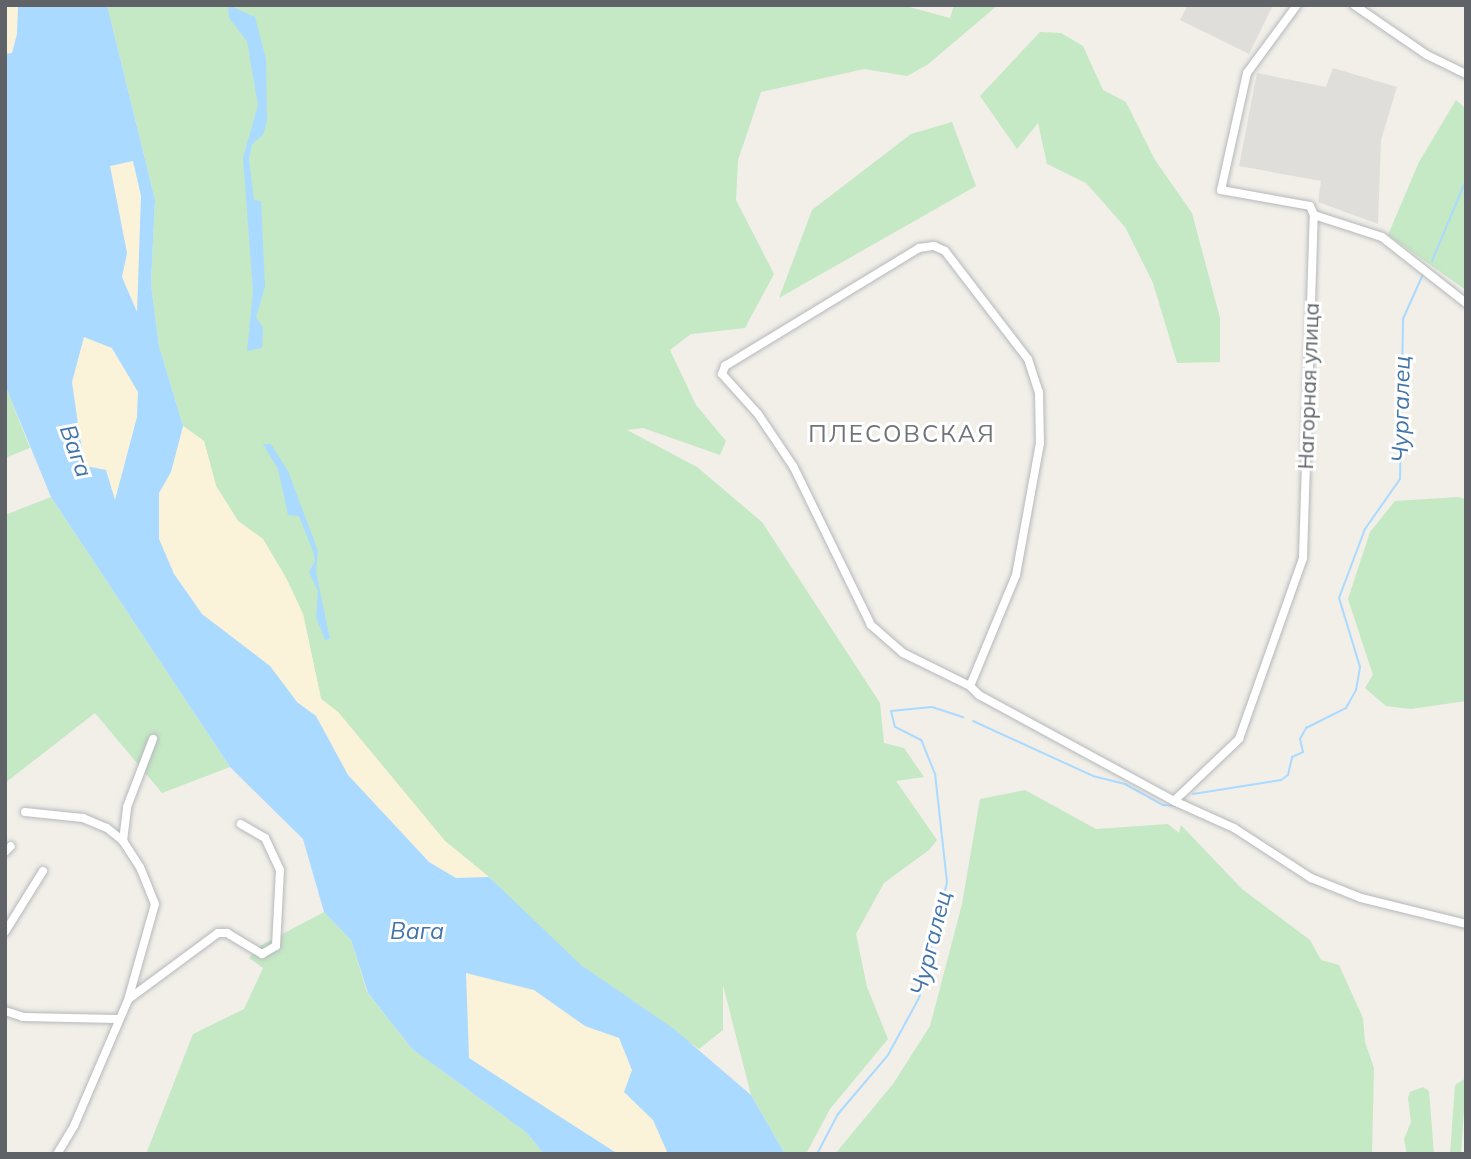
<!DOCTYPE html>
<meta charset="utf-8">
<style>
body{margin:0}
#map{position:relative;width:1471px;height:1159px;overflow:hidden;background:#f1efe8;font-family:Mulish,sans-serif}
div>[style]{position:absolute}
[style*='--x']{left:calc(var(--x)*1px);top:calc(var(--y)*1px);width:calc(var(--w)*1px);rotate:calc(var(--a)*1deg)}
.industrial>*{inset:0;background:#e0deda}
.green>*{inset:0;background:#c5e8c5}
.sand>*{inset:0;background:#fbf3d9}
.water>*{inset:0;background:#aadaff}
.stream>*{height:2px;margin:-1px;padding:0 1px;transform-origin:1px;border-radius:1px;background:#aadaff}
.roads{filter:drop-shadow(0 0 2px #b5b8bc) drop-shadow(0 0 2px #b5b8bc)}
.minor>*{height:8px;margin:-4px;padding:0 4px;transform-origin:4px;border-radius:4px;background:#fff}
span{translate:-50% -50%;white-space:nowrap;text-align:center;line-height:1.15;-webkit-text-stroke:6px #fff;paint-order:stroke}
.street-label{font-size:21px;color:#5f6368}
.water-label{font-size:23px;color:#4174aa;font-style:italic}
.quarter-label{font-size:24px;color:#70757a;letter-spacing:2px}
.frame{position:absolute;inset:0;border:7px solid #5f6368;pointer-events:none}
</style>
<div id="map">
<div class="industrial">
<div style="clip-path:polygon(1188px 5px,1273px 5px,1249px 54px,1180px 20px)"></div>
<div style="clip-path:polygon(1333px 68px,1397px 87px,1381px 140px,1378px 224px,1318px 202px,1321px 181px,1239px 166px,1257px 73px,1326px 87px)"></div>
</div>
<div class="green">
<div style="clip-path:polygon(107px 5px,902px 5px,950px 18px,954px 5px,998px 5px,927px 65px,907px 76px,864px 69px,761px 92px,738px 160px,736px 200px,774px 274px,745px 328px,691px 334px,670px 350px,696px 405px,726px 441px,720px 455px,643px 428px,627px 430px,697px 467px,762px 522px,880px 703px,884px 743px,904px 748px,924px 777px,896px 781px,937px 840px,929px 850px,884px 883px,856px 934px,867px 987px,888px 1039px,830px 1109px,806px 1154px,785px 1154px,751px 1095px,723px 985px,723px 1030px,699px 1049px,581px 966px,541px 930px,489px 877px,445px 841px,338px 712px,321px 699px,303px 614px,286px 578px,263px 539px,238px 521px,216px 486px,204px 441px,183px 426px,159px 346px,151px 284px,155px 200px)"></div>
<div style="clip-path:polygon(1040px 32px,1061px 33px,1083px 46px,1103px 90px,1126px 102px,1155px 160px,1192px 213px,1220px 318px,1220px 362px,1177px 363px,1153px 283px,1125px 227px,1086px 183px,1047px 164px,1038px 123px,1017px 149px,980px 96px)"></div>
<div style="clip-path:polygon(1456px 100px,1466px 109px,1466px 290px,1388px 235px,1419px 162px)"></div>
<div style="clip-path:polygon(952px 122px,976px 186px,779px 298px,812px 210px,911px 134px)"></div>
<div style="clip-path:polygon(5px 385px,30px 448px,5px 458px)"></div>
<div style="clip-path:polygon(51px 497px,230px 767px,162px 793px,95px 713px,5px 783px,5px 515px)"></div>
<div style="clip-path:polygon(1458px 497px,1466px 499px,1466px 701px,1411px 709px,1386px 706px,1365px 688px,1373px 675px,1348px 599px,1370px 532px,1395px 501px)"></div>
<div style="clip-path:polygon(1025px 790px,1096px 829px,1168px 824px,1179px 833px,1181px 825px,1242px 889px,1310px 940px,1321px 960px,1339px 965px,1363px 1018px,1365px 1042px,1374px 1068px,1372px 1154px,835px 1154px,893px 1084px,930px 1026px,962px 904px,980px 799px)"></div>
<div style="clip-path:polygon(324px 912px,351px 940px,367px 992px,412px 1049px,526px 1132px,544px 1154px,146px 1154px,193px 1034px,244px 1009px,263px 968px,249px 958px,258px 947px)"></div>
<div style="clip-path:polygon(1466px 1078px,1461px 1154px,1450px 1154px,1455px 1085px)"></div>
<div style="clip-path:polygon(1423px 1087px,1429px 1091px,1434px 1154px,1407px 1154px,1404px 1139px,1411px 1122px,1408px 1098px,1410px 1092px)"></div>
</div>
<div class="sand">
<div style="clip-path:polygon(5px 5px,18px 5px,18px 34px,12px 53px,5px 54px)"></div>
<div style="clip-path:polygon(133px 161px,141px 196px,138px 313px,122px 277px,127px 253px,110px 165px)"></div>
<div style="clip-path:polygon(83px 337px,111px 348px,138px 392px,137px 417px,115px 501px,86px 466px,80px 438px,72px 382px)"></div>
<div style="clip-path:polygon(183px 426px,204px 441px,216px 486px,238px 521px,263px 539px,286px 578px,303px 614px,321px 699px,338px 712px,445px 841px,489px 877px,456px 878px,429px 862px,348px 775px,316px 716px,297px 702px,270px 666px,202px 614px,174px 573px,159px 539px,159px 493px,171px 472px)"></div>
<div style="clip-path:polygon(466px 973px,534px 990px,585px 1026px,620px 1038px,632px 1070px,624px 1092px,653px 1120px,668px 1154px,609px 1151px,469px 1058px)"></div>
</div>
<div class="water">
<div style="clip-path:polygon(evenodd,18px 5px,107px 5px,155px 200px,151px 284px,159px 346px,183px 426px,171px 472px,159px 493px,159px 539px,174px 574px,202px 614px,270px 666px,297px 702px,316px 716px,348px 775px,429px 862px,456px 878px,489px 877px,581px 965px,674px 1029px,751px 1095px,785px 1154px,668px 1154px,653px 1120px,624px 1092px,632px 1070px,619px 1038px,585px 1026px,534px 990px,466px 973px,469px 1058px,618px 1154px,544px 1154px,526px 1132px,412px 1049px,368px 993px,351px 940px,324px 912px,303px 839px,230px 767px,51px 497px,5px 385px,5px 54px,12px 53px,17px 34px,18px 5px,133px 161px,141px 196px,137px 312px,122px 277px,127px 253px,110px 166px,133px 161px,18px 5px,84px 337px,112px 348px,138px 392px,137px 417px,115px 500px,106px 470px,86px 466px,80px 438px,72px 382px,84px 337px)"></div>
<div style="clip-path:polygon(228px 5px,255px 17px,266px 59px,267px 121px,263px 135px,252px 144px,249px 159px,254px 200px,261px 201px,265px 287px,256px 317px,263px 328px,262px 348px,247px 351px,253px 291px,243px 158px,258px 105px,247px 41px,229px 18px)"></div>
<div style="clip-path:polygon(263px 444px,271px 444px,288px 471px,318px 551px,316px 572px,330px 639px,325px 640px,316px 617px,318px 591px,309px 572px,315px 561px,313px 551px,299px 516px,288px 515px,278px 469px)"></div>
</div>
<div class="stream">
<div style="--x:1432;--y:261;--w:88;--a:-67.2"></div>
<div style="--x:973;--y:721;--w:132;--a:24.6"></div>
<div style="--x:1093;--y:776;--w:33;--a:14"></div>
<div style="--x:1125;--y:784;--w:43;--a:28.9"></div>
<div style="--x:1163;--y:805;--w:15;--a:4"></div>
<div style="--x:1193;--y:794;--w:89;--a:-9"></div>
<div style="--x:1281;--y:780;--w:9;--a:-36"></div>
<div style="--x:1288;--y:775;--w:18;--a:-77"></div>
<div style="--x:1292;--y:757;--w:12;--a:-24"></div>
<div style="--x:1303;--y:752;--w:13;--a:-103"></div>
<div style="--x:1300;--y:739;--w:13;--a:-61"></div>
<div style="--x:1306;--y:728;--w:45;--a:-26.6"></div>
<div style="--x:1346;--y:708;--w:21;--a:-61"></div>
<div style="--x:1356;--y:690;--w:23;--a:-80"></div>
<div style="--x:1360;--y:667;--w:72;--a:-106.9"></div>
<div style="--x:1339;--y:598;--w:74;--a:-69.4"></div>
<div style="--x:1365;--y:529;--w:61;--a:-55"></div>
<div style="--x:1400;--y:479;--w:160;--a:-88.9"></div>
<div style="--x:1403;--y:319;--w:49;--a:-66"></div>
<div style="--x:817;--y:1154;--w:45;--a:-62.3"></div>
<div style="--x:838;--y:1114;--w:77;--a:-49.7"></div>
<div style="--x:888;--y:1055;--w:65;--a:-61.5"></div>
<div style="--x:919;--y:998;--w:119;--a:-76.4"></div>
<div style="--x:947;--y:882;--w:109;--a:-96.3"></div>
<div style="--x:935;--y:774;--w:37;--a:-112"></div>
<div style="--x:921;--y:740;--w:29;--a:-153"></div>
<div style="--x:895;--y:727;--w:16;--a:-104"></div>
<div style="--x:891;--y:711;--w:41;--a:-5.6"></div>
<div style="--x:932;--y:707;--w:33;--a:18"></div>
</div>
<div class="roads">
<div class="minor">
<div style="--x:1297;--y:5;--w:84;--a:126.3"></div>
<div style="--x:1247;--y:73;--w:120;--a:102.5"></div>
<div style="--x:1221;--y:190;--w:90;--a:10.2"></div>
<div style="--x:1310;--y:206;--w:10;--a:66"></div>
<div style="--x:1314;--y:215;--w:71;--a:17.9"></div>
<div style="--x:1382;--y:237;--w:107;--a:38.2"></div>
<div style="--x:1354;--y:5;--w:88;--a:34.4"></div>
<div style="--x:1427;--y:55;--w:43;--a:26"></div>
<div style="--x:970;--y:686;--w:75;--a:-153.8"></div>
<div style="--x:903;--y:653;--w:43;--a:-138.8"></div>
<div style="--x:871;--y:625;--w:177;--a:-116.1"></div>
<div style="--x:793;--y:466;--w:63;--a:-123.9"></div>
<div style="--x:758;--y:414;--w:54;--a:-132"></div>
<div style="--x:722;--y:374;--w:9;--a:-69"></div>
<div style="--x:725;--y:366;--w:227;--a:-31.3"></div>
<div style="--x:919;--y:248;--w:15;--a:-8"></div>
<div style="--x:934;--y:246;--w:12;--a:24"></div>
<div style="--x:945;--y:251;--w:136;--a:52.5"></div>
<div style="--x:1028;--y:359;--w:35;--a:72"></div>
<div style="--x:1039;--y:392;--w:51;--a:88.9"></div>
<div style="--x:1040;--y:443;--w:134;--a:100.3"></div>
<div style="--x:1016;--y:575;--w:120;--a:112.5"></div>
<div style="--x:970;--y:686;--w:13;--a:45"></div>
<div style="--x:979;--y:695;--w:222;--a:28.5"></div>
<div style="--x:1174;--y:801;--w:90;--a:-43.6"></div>
<div style="--x:1239;--y:739;--w:192;--a:-70.5"></div>
<div style="--x:1303;--y:558;--w:343;--a:-88.2"></div>
<div style="--x:1174;--y:801;--w:66;--a:24.2"></div>
<div style="--x:1234;--y:828;--w:92;--a:33"></div>
<div style="--x:1311;--y:878;--w:54;--a:21.8"></div>
<div style="--x:1361;--y:898;--w:108;--a:13.9"></div>
<div style="--x:25;--y:812;--w:58;--a:5.9"></div>
<div style="--x:83;--y:818;--w:26;--a:23"></div>
<div style="--x:107;--y:828;--w:21;--a:39"></div>
<div style="--x:123;--y:841;--w:31;--a:57"></div>
<div style="--x:140;--y:867;--w:40;--a:68"></div>
<div style="--x:155;--y:904;--w:100;--a:105.7"></div>
<div style="--x:128;--y:1000;--w:137;--a:113.2"></div>
<div style="--x:74;--y:1126;--w:33;--a:121"></div>
<div style="--x:123;--y:841;--w:34;--a:-83"></div>
<div style="--x:127;--y:807;--w:73;--a:-69.1"></div>
<div style="--x:5;--y:852;--w:8;--a:-45"></div>
<div style="--x:5;--y:932;--w:72;--a:-58.1"></div>
<div style="--x:130;--y:998;--w:109;--a:-36.5"></div>
<div style="--x:218;--y:933;--w:9;--a:0"></div>
<div style="--x:227;--y:933;--w:41;--a:31"></div>
<div style="--x:262;--y:954;--w:16;--a:-30"></div>
<div style="--x:276;--y:946;--w:76;--a:-87"></div>
<div style="--x:280;--y:870;--w:35;--a:-115"></div>
<div style="--x:265;--y:838;--w:28;--a:-150"></div>
<div style="--x:5;--y:1011;--w:19;--a:18"></div>
<div style="--x:23;--y:1017;--w:94;--a:1.2"></div>
</div>
</div>
<div class="street-label">
<span style="left:1308px;top:386px;rotate:-88deg">Нагорная улица</span>
</div>
<div class="water-label">
<span style="left:1401px;top:409px;rotate:-89deg">Чургалец</span>
<span style="left:76px;top:451px;rotate:70deg">Вага</span>
<span style="left:417px;top:931px">Вага</span>
<span style="left:931px;top:943px;rotate:-76deg">Чургалец</span>
</div>
<div class="quarter-label">
<span style="left:902px;top:434px">ПЛЕСОВСКАЯ</span>
</div>
<div class="frame"></div>
</div>
